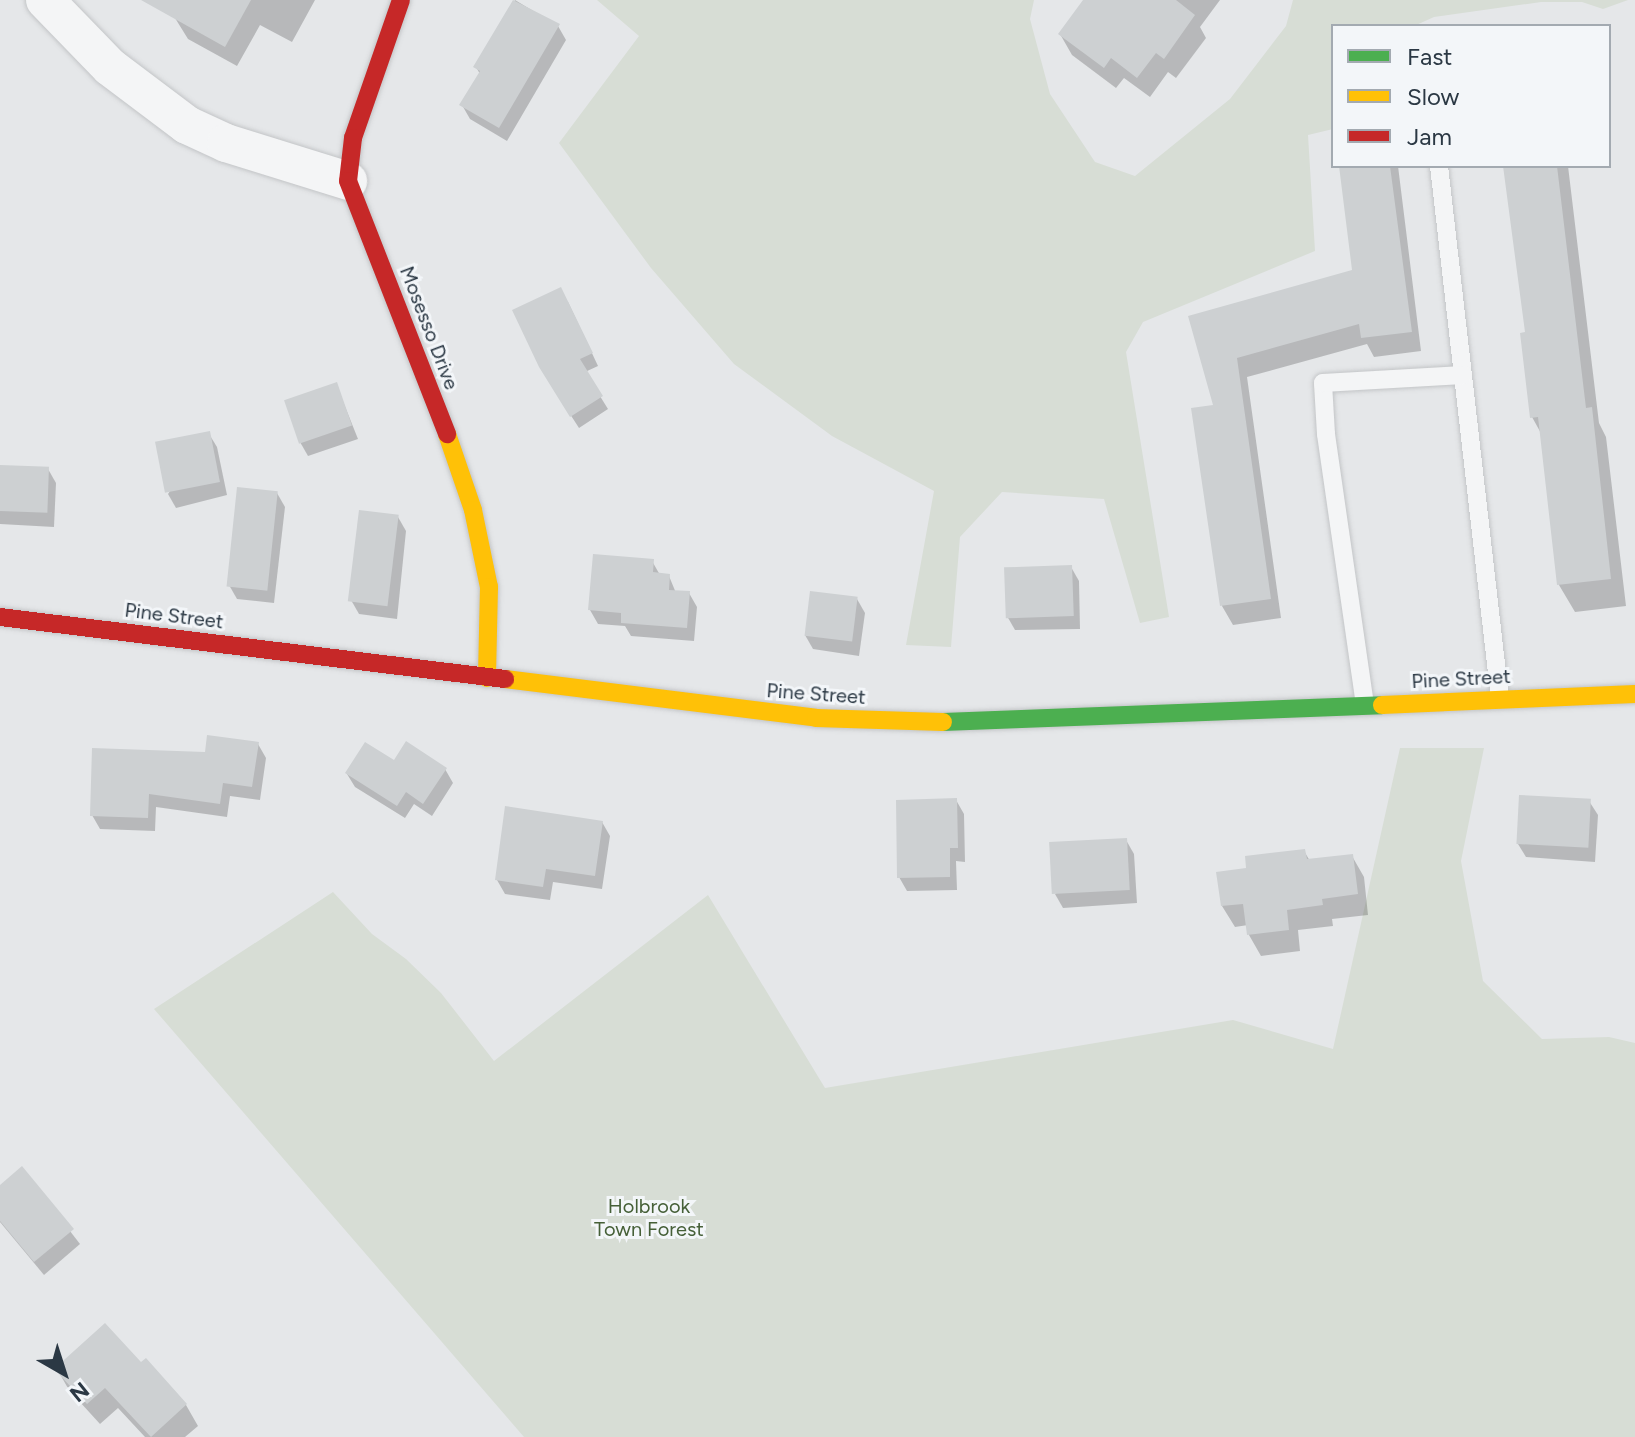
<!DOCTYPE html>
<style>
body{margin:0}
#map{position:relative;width:1635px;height:1437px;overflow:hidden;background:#e5e7e9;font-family:Figtree,sans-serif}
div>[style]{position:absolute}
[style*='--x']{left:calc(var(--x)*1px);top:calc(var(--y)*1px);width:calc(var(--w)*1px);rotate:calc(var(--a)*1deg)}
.green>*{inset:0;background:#d7ddd5}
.shadow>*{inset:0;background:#0003}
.building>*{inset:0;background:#cdd0d2;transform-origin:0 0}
.roads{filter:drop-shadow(0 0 2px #c3c5c7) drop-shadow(0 0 2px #c3c5c7)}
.lane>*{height:18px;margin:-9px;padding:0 9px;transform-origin:9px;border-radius:9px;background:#f4f5f6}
.street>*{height:38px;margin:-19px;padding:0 19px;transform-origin:19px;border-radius:19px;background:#f4f5f6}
.fast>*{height:18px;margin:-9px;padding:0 9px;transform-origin:9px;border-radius:9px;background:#4caf50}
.slow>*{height:18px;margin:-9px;padding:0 9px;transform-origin:9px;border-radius:9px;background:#ffc107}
.jam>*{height:18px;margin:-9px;padding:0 9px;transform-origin:9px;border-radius:9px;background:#c62828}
span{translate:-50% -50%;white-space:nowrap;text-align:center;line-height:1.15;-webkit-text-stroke:6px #f3f6f9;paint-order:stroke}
.street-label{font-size:20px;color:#2b3844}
.park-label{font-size:20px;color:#466038}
.legend{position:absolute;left:1331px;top:24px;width:280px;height:144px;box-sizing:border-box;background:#f3f6f9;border:2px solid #a3aab1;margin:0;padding:10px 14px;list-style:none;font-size:24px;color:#2b3844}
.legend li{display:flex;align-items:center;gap:16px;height:40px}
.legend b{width:40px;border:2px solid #a3aab1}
.north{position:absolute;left:24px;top:1333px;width:80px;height:80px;-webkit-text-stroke:6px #f3f6f9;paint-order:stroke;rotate:141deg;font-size:22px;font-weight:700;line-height:32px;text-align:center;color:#2b3844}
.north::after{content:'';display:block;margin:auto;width:28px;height:36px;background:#2b3844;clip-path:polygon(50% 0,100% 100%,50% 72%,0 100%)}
</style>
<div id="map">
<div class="green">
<div style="clip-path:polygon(597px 0,1034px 0,1030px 19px,1050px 94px,1095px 162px,1135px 176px,1230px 99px,1286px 26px,1293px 0,1628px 0,1603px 9px,1582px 2px,1541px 2px,1434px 17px,1414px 26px,1333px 26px,1333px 129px,1308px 135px,1315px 251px,1143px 322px,1126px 352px,1169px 617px,1140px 623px,1104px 499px,1002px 492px,960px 537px,951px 647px,906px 645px,934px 491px,832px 436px,734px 364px,651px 268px,559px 143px,639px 36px)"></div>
<div style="clip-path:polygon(1400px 748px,1484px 748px,1461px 861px,1483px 981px,1542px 1039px,1609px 1037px,1635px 1043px,1635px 1437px,524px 1437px,154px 1009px,333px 892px,372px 934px,406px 959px,441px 993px,494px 1061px,708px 895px,825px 1088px,1233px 1020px,1333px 1049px)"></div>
</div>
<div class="shadow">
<div style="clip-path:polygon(185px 0,315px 0,292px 42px,260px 25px,237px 66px,188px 39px,175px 18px)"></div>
<div style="clip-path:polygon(515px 0,558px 26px,566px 40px,507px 141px,470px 119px,462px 105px,480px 74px,476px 67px)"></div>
<div style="clip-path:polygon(1086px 0,1220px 0,1200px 27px,1206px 38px,1176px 78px,1168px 72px,1150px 97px,1124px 78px,1116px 88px,1072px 55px,1060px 34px)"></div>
<div style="clip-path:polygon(1341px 166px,1398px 166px,1421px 351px,1374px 357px,1367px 344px,1247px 377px,1281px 618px,1233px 625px,1222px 606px,1216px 406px,1191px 318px,1355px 271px)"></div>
<div style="clip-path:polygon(1505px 166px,1568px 166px,1599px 423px,1606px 437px,1626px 606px,1575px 612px,1559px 585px,1542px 435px,1532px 417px,1527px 333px)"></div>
<div style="clip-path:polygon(568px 302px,598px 366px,585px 372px,608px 409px,579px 428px,548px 380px)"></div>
<div style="clip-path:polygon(336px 384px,358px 439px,308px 456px,300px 442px)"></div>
<div style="clip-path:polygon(209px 434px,217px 447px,227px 495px,176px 508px,168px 494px)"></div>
<div style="clip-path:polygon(0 467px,48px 469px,56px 483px,54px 527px,0 524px)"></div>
<div style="clip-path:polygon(277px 493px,285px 507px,274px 603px,237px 599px,229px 585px)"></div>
<div style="clip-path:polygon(398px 517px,406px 531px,397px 619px,359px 614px,351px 600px)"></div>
<div style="clip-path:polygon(652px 561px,660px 575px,669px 576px,676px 593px,689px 593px,697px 607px,694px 641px,631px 636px,625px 626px,598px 624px,590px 610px)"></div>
<div style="clip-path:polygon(1071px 567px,1079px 581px,1080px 629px,1015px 630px,1007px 616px)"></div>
<div style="clip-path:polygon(857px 599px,865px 613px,859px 656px,813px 649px,805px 635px)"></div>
<div style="clip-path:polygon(258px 744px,266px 758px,260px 800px,230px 796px,227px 817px,156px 807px,155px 831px,100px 829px,92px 815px,206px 754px)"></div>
<div style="clip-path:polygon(394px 763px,445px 769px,453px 783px,432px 816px,414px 804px,405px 818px,355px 787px,347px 774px)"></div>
<div style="clip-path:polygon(956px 800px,964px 814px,965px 862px,956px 861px,957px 890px,907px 891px,899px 877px)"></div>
<div style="clip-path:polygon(1589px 801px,1598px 815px,1595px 862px,1526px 857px,1518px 844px)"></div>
<div style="clip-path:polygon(602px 822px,610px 836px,602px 889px,553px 882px,550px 900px,505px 894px,497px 880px)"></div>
<div style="clip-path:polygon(1126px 840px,1134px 854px,1137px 903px,1063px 908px,1055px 894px)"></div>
<div style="clip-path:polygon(1304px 851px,1310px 861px,1352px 856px,1364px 877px,1368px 915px,1332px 919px,1333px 926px,1298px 930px,1300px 951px,1261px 956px,1249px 935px,1248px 925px,1235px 927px,1222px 906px,1248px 870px)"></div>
<div style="clip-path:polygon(22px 1169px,80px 1244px,44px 1275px,0 1222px,0 1188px)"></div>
<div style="clip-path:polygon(141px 1365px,186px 1405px,198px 1426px,185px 1437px,145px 1437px,118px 1408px,100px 1424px,69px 1390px,57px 1369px)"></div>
</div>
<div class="building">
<div style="clip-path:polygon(141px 0,251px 0,225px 47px)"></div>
<div style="clip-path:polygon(513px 0,560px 24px,499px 128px,459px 105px,480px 71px,473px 67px)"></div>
<div style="clip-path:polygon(1083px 0,1176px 0,1195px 15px,1164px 59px,1156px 53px,1137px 78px,1111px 58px,1104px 68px,1058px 34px)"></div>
<div style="clip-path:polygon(1339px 166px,1390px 166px,1412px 332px,1361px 338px,1359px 324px,1237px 358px,1271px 599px,1220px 606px,1191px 408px,1213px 405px,1188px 316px,1352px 270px)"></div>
<div style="clip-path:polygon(1503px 166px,1557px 166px,1586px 408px,1592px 407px,1611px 579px,1557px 585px,1538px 417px,1530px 418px,1520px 333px,1525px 332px)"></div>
<div style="clip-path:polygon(561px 287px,593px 353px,580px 359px,603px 396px,570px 417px,539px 367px,512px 310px)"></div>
<div style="left:337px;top:382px;width:46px;height:56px;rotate:71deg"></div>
<div style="left:210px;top:431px;width:52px;height:56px;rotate:79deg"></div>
<div style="left:0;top:465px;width:49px;height:46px;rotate:2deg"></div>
<div style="left:237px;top:487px;width:41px;height:100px;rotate:6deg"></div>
<div style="left:359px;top:510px;width:40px;height:92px;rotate:7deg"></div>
<div style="clip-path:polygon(593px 554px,654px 559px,653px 572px,670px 574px,669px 590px,690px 591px,687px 628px,621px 623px,621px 613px,588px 610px)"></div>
<div style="left:1072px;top:565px;width:51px;height:68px;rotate:88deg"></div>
<div style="left:810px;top:591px;width:48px;height:45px;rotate:7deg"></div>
<div style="clip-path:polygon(207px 735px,259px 742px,252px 787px,223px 783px,220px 804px,149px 794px,148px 818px,90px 816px,92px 748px,205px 752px)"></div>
<div style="clip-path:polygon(406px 741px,447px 768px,423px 804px,406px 792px,397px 806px,345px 773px,365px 742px,394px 760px)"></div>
<div style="left:1519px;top:795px;width:72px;height:49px;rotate:3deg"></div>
<div style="clip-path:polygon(957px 798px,958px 848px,950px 848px,950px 877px,897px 878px,896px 800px)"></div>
<div style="clip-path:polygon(505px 806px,603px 821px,595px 876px,546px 869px,543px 887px,495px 880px)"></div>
<div style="left:1127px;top:838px;width:52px;height:78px;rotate:87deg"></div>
<div style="clip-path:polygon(1305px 849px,1307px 859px,1353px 854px,1358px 894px,1322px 899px,1323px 905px,1287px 910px,1289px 930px,1247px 935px,1243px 904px,1221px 906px,1216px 872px,1246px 868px,1245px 856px)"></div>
<div style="clip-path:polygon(22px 1166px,74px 1229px,34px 1262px,0 1221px,0 1185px)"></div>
<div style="clip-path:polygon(105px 1323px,141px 1362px,146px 1358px,187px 1404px,151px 1437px,105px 1388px,87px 1404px,54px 1369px)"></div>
</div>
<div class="roads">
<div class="lane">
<div style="--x:1439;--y:166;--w:536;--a:83.47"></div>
<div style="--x:1365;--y:705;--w:274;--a:-98.2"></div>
<div style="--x:1326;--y:434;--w:51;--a:-93.4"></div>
<div style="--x:1323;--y:383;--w:140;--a:-3.3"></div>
</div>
<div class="street">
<div style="--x:45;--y:0;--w:93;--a:45.9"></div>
<div style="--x:110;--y:67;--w:96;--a:37"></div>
<div style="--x:187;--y:125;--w:43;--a:24.8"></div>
<div style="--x:226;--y:143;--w:128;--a:17.3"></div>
</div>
<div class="fast">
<div style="--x:943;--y:722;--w:439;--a:-2.2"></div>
</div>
<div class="slow">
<div style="--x:447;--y:434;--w:80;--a:71.1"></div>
<div style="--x:473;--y:510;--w:79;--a:78.3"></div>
<div style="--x:489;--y:587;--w:91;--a:91.3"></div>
<div style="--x:505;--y:679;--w:313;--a:7.1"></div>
<div style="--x:816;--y:718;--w:127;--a:1.8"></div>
<div style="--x:1382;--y:705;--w:253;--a:-2.5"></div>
</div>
<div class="jam">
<div style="--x:401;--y:0;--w:146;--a:109.2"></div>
<div style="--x:353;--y:138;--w:43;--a:96.6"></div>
<div style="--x:348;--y:181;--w:272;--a:68.6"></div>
<div style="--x:0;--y:617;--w:509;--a:7"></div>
</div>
</div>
<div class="street-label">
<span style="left:429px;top:328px;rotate:69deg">Mosesso Drive</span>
<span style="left:174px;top:616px;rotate:7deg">Pine Street</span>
<span style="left:1461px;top:679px;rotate:-3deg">Pine Street</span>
<span style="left:816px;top:694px;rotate:4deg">Pine Street</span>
</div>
<div class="park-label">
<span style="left:649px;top:1218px">Holbrook<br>Town Forest</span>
</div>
<ul class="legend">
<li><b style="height:10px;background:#4caf50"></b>Fast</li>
<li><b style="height:10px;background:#ffc107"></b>Slow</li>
<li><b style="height:10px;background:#c62828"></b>Jam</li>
</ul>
<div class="north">N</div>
</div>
